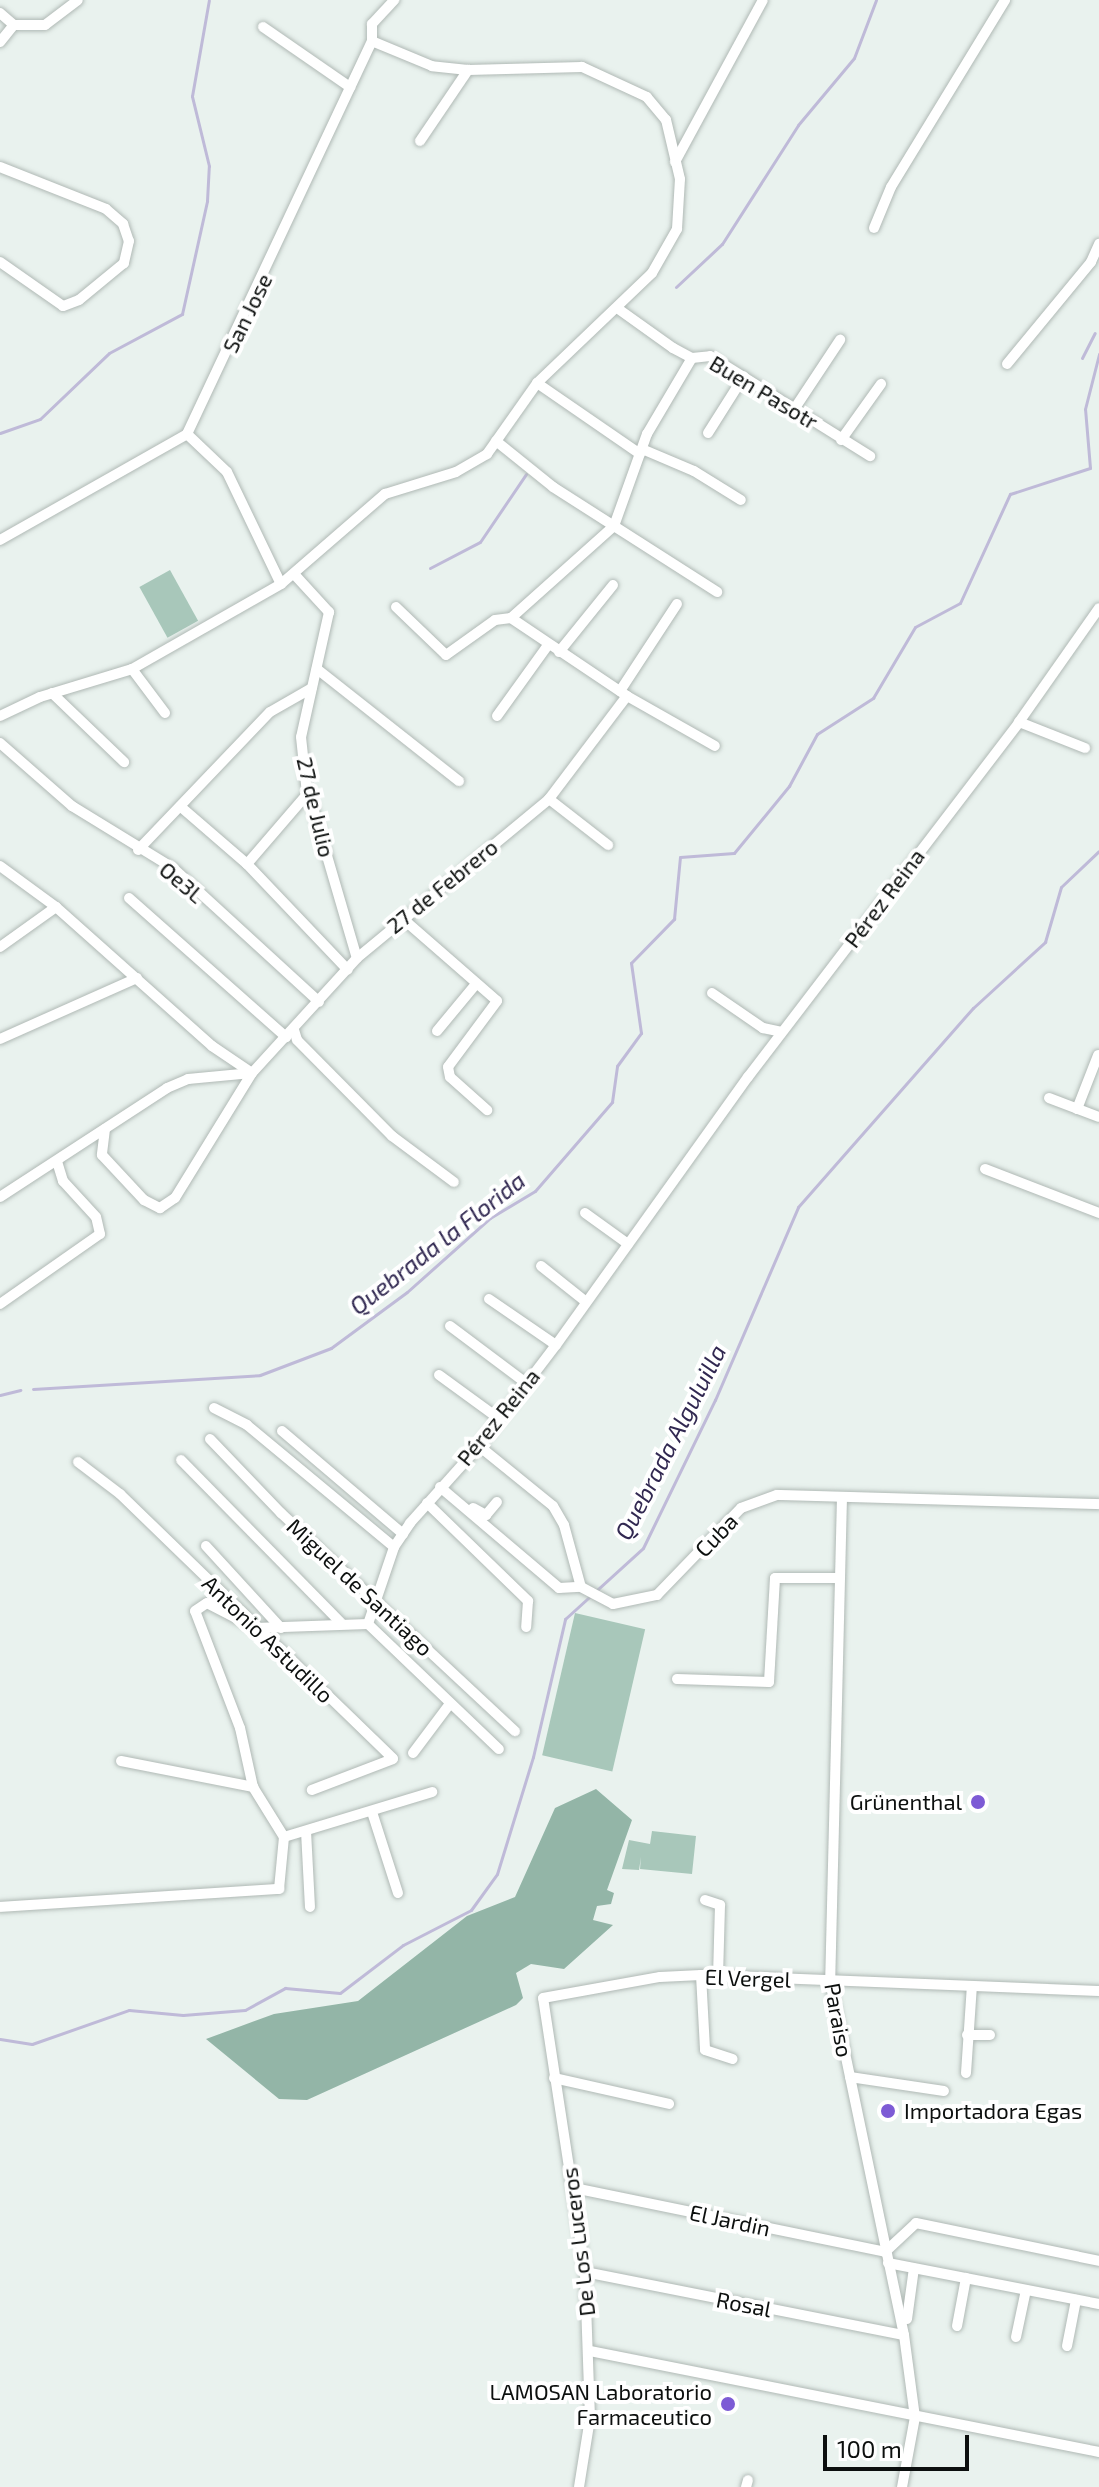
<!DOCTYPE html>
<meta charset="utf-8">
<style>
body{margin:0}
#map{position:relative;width:1099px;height:2487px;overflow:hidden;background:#e9f2ee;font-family:"Exo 2",sans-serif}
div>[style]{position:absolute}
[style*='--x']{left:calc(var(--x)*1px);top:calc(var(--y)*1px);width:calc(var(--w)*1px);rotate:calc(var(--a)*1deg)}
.green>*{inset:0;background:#a8c7ba;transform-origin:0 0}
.forest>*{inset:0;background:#93b5a7}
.stream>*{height:3px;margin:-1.5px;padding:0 1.5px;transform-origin:1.5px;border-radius:1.5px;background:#bfbad8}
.roads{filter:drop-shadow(0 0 2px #b0b9b5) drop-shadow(0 0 2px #b0b9b5)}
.minor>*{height:10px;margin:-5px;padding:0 5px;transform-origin:5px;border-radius:5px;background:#fff}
.dots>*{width:22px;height:22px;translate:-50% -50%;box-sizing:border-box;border:4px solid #fff;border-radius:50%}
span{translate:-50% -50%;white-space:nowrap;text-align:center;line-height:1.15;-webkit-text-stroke:8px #fff;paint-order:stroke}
.street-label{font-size:22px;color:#0c0f0e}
.poi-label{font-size:22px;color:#0c0f0e}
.right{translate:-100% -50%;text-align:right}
.left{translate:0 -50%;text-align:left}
.water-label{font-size:24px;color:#312851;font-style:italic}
.scale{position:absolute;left:823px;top:2435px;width:146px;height:36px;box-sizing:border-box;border:4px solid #0c0f0e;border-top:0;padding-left:10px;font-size:24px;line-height:28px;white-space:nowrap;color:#0c0f0e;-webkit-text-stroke:6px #fff;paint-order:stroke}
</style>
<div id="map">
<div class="green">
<div style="left:170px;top:570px;width:58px;height:35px;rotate:61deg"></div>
<div style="left:575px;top:1613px;width:72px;height:146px;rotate:13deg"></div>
<div style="clip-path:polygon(652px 1831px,696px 1836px,692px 1874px,640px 1869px,641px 1857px,639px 1870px,622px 1869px,629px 1840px,650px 1844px)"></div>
</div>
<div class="forest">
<div style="clip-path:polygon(596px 1789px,632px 1820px,607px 1890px,614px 1893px,611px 1904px,597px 1906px,593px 1920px,613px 1925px,564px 1969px,531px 1964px,516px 1973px,523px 1998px,516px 2005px,307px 2100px,279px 2099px,206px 2039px,274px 2014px,358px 2001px,467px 1916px,515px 1897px,555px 1808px)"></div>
</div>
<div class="stream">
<div style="--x:676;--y:287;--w:63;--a:-43.1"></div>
<div style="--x:722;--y:244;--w:141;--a:-57.4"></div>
<div style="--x:798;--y:125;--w:87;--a:-50.1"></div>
<div style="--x:854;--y:58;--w:62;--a:-69.2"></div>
<div style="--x:1082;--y:358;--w:28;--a:-63"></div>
<div style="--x:0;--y:433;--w:42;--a:-19.3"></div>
<div style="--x:40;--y:419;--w:95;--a:-43.7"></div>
<div style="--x:109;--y:353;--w:83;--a:-28.1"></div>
<div style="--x:182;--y:314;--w:116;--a:-77.5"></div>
<div style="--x:207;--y:201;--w:35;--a:-87"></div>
<div style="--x:209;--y:166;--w:72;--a:-103.7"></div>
<div style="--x:192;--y:96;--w:97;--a:-80"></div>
<div style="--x:430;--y:568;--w:56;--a:-27.5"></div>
<div style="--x:480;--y:542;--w:82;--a:-55.9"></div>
<div style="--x:33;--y:1389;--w:227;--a:-3.5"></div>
<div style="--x:260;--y:1375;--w:76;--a:-20.8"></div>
<div style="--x:331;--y:1348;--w:94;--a:-36.4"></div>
<div style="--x:407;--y:1292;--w:111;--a:-41.7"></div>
<div style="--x:490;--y:1218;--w:52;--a:-31"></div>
<div style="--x:535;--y:1191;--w:118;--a:-49.1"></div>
<div style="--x:612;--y:1102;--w:36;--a:-82"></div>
<div style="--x:617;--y:1066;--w:41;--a:-54"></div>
<div style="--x:641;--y:1033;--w:71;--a:-98.1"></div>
<div style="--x:631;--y:963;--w:62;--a:-45.7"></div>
<div style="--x:674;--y:919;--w:62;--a:-84.5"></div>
<div style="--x:680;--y:857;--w:54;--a:-4.2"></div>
<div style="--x:734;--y:853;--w:87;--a:-50.6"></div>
<div style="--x:789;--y:786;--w:59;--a:-61.7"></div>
<div style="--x:817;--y:734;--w:67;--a:-32.7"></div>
<div style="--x:873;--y:698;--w:82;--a:-59.4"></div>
<div style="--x:915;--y:627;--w:51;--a:-28.1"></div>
<div style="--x:960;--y:603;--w:120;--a:-65.4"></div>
<div style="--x:1010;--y:494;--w:84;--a:-18"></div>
<div style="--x:1090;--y:468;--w:59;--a:-94.8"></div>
<div style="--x:1085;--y:409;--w:57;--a:-75.7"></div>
<div style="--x:0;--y:1395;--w:21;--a:-14"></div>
<div style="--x:0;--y:2039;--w:32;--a:9"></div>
<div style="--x:32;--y:2044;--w:103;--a:-19.3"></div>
<div style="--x:129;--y:2010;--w:54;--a:5.3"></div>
<div style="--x:183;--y:2015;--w:62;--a:-4.6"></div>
<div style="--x:245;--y:2010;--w:46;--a:-28.8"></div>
<div style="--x:285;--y:1988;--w:55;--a:5.2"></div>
<div style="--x:340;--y:1993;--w:79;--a:-37.3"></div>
<div style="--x:403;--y:1945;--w:76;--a:-27.2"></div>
<div style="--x:471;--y:1910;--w:44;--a:-54.2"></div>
<div style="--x:497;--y:1874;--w:122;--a:-72.9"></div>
<div style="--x:533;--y:1757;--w:142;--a:-76.9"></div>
<div style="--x:565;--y:1619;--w:105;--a:-42.3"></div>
<div style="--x:643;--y:1548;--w:165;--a:-64.1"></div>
<div style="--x:715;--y:1400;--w:210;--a:-66.7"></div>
<div style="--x:798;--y:1207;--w:265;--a:-48.7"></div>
<div style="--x:973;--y:1008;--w:98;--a:-42.5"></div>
<div style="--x:1045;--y:942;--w:57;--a:-73.8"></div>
<div style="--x:1061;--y:887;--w:52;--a:-43.5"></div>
</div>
<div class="roads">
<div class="minor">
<div style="--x:0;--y:13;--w:18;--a:41"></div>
<div style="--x:14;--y:25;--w:31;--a:0"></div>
<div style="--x:45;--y:25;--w:41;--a:-37.1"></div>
<div style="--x:263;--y:27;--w:106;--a:34.6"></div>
<div style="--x:0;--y:42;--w:22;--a:-51"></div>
<div style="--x:420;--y:141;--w:86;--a:-55.9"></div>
<div style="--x:675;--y:162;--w:184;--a:-61.5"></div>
<div style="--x:0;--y:167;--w:114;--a:21.6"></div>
<div style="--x:106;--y:209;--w:23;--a:41"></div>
<div style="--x:123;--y:224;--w:18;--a:71"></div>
<div style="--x:129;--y:241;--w:23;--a:103"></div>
<div style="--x:124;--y:263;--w:58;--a:140.6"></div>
<div style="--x:79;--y:300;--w:17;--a:159"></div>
<div style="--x:63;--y:306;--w:77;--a:-145.1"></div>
<div style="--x:874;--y:228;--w:44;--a:-67.5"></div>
<div style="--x:891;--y:187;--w:219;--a:-58.6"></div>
<div style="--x:617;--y:308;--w:69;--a:35.5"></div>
<div style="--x:673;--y:348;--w:21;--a:28"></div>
<div style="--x:692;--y:358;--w:18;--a:-6"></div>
<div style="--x:710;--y:356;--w:189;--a:32"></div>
<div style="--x:1007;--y:364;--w:132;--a:-50.5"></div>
<div style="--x:1091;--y:262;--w:20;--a:-66"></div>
<div style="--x:537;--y:383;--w:125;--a:34.6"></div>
<div style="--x:795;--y:408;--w:82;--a:-56.5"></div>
<div style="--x:708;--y:433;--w:67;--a:-57.7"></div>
<div style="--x:187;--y:434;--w:55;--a:43.5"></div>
<div style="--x:227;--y:472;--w:124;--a:64.3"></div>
<div style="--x:841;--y:440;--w:69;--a:-54.5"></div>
<div style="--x:496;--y:441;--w:73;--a:38.9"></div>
<div style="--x:553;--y:487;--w:195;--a:32.6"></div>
<div style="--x:642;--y:449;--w:56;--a:22.9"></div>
<div style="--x:694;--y:471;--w:55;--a:31.7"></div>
<div style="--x:0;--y:540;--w:215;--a:-29.5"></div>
<div style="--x:187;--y:434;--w:434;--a:-64.8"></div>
<div style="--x:372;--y:41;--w:17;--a:-90"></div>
<div style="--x:372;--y:24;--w:33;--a:-47"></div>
<div style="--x:294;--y:574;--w:52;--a:47.4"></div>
<div style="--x:329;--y:612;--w:128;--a:102.6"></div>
<div style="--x:301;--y:737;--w:47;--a:83.9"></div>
<div style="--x:306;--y:784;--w:181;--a:73.7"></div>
<div style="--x:396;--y:607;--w:69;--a:43.8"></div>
<div style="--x:446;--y:655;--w:60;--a:-35.5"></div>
<div style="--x:495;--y:620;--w:16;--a:-7"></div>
<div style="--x:511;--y:618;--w:138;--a:-41.8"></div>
<div style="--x:614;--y:526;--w:98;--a:-70.3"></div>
<div style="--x:647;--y:434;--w:88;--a:-59.4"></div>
<div style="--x:511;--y:618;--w:140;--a:33.9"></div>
<div style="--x:627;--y:696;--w:101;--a:29.6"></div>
<div style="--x:559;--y:652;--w:86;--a:-51.1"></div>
<div style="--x:132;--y:669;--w:55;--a:53.1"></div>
<div style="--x:317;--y:669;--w:181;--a:38.3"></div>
<div style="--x:620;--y:691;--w:104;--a:-56.8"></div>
<div style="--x:52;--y:693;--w:100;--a:43.8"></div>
<div style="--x:0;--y:716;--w:44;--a:-25.4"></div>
<div style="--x:40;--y:697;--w:96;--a:-16.9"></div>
<div style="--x:132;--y:669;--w:172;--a:-29.7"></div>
<div style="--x:281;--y:584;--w:138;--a:-40.9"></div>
<div style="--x:385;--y:494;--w:74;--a:-17.2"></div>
<div style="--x:456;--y:472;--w:36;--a:-30"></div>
<div style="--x:487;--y:454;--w:87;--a:-54.8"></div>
<div style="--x:537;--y:383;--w:159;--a:-43.7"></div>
<div style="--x:652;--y:273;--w:51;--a:-60.4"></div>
<div style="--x:677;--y:229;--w:50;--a:-86.6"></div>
<div style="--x:680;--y:179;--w:61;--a:-103.3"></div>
<div style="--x:666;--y:120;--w:30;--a:-130"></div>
<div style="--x:647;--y:97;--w:72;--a:-155.2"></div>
<div style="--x:582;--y:67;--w:114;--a:178.5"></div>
<div style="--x:468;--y:70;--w:36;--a:-174"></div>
<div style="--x:432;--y:66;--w:65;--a:-157.4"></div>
<div style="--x:497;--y:716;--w:87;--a:-54.3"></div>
<div style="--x:1019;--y:722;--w:71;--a:21.5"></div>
<div style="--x:0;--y:743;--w:96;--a:41.2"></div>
<div style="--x:72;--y:806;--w:119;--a:31.5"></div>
<div style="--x:173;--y:868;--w:198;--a:42.5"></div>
<div style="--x:549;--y:799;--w:75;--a:37.9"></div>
<div style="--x:181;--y:807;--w:87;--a:40.8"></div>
<div style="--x:247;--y:864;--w:146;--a:46.4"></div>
<div style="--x:138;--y:850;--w:191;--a:-46.3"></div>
<div style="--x:270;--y:712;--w:48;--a:-29.7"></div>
<div style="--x:247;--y:864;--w:94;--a:-49.3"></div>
<div style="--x:0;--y:866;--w:69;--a:36.2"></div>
<div style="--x:56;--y:907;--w:209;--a:41.7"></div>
<div style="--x:212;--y:1046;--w:48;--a:34"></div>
<div style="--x:252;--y:1073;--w:156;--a:-47.6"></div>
<div style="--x:357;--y:958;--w:249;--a:-39.6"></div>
<div style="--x:549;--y:799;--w:129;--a:-52.9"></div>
<div style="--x:129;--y:898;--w:210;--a:41.5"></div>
<div style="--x:402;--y:918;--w:126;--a:41.1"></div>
<div style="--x:497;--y:1001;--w:82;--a:126.6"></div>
<div style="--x:448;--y:1067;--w:10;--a:79"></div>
<div style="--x:450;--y:1077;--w:50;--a:41.7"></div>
<div style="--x:0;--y:947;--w:69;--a:-35.5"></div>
<div style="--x:712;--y:993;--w:62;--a:34.5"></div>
<div style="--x:763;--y:1028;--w:19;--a:12"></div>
<div style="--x:294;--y:1030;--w:10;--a:73"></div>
<div style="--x:297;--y:1040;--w:135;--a:45.3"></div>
<div style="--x:392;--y:1136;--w:77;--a:36.6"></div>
<div style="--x:437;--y:1031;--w:61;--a:-50.3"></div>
<div style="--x:0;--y:1039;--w:150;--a:-24"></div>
<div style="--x:1049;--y:1098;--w:53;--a:20.8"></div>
<div style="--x:1077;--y:1109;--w:58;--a:-68.7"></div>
<div style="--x:105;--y:1129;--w:26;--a:97"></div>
<div style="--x:102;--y:1155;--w:62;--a:47"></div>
<div style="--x:144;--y:1200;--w:18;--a:27"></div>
<div style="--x:160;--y:1208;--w:18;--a:-34"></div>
<div style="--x:175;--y:1198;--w:147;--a:-58.4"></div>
<div style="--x:985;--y:1169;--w:122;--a:21.1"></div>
<div style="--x:0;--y:1197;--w:199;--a:-33.1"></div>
<div style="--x:167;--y:1088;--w:23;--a:-23"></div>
<div style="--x:188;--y:1079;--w:64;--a:-5.4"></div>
<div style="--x:585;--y:1213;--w:53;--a:35.8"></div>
<div style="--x:541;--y:1266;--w:56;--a:38.5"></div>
<div style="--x:489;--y:1299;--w:81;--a:34.5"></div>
<div style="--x:0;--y:1304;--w:122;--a:-35"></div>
<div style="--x:100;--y:1234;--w:17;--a:-103"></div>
<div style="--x:96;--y:1217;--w:49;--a:-132.5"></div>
<div style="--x:63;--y:1181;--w:21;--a:-107"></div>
<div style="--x:450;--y:1326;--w:95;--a:36.9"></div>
<div style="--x:439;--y:1375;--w:73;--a:36.1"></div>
<div style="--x:214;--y:1408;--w:37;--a:27"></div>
<div style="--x:247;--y:1425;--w:191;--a:39.7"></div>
<div style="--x:282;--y:1431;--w:159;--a:40.4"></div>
<div style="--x:210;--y:1439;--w:103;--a:46.2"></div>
<div style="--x:281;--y:1513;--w:320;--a:43"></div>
<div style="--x:479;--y:1446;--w:95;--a:39"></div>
<div style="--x:553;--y:1506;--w:22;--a:60"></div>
<div style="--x:564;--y:1525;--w:64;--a:74.7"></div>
<div style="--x:581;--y:1587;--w:36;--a:28"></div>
<div style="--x:613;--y:1604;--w:45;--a:-11.6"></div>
<div style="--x:657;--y:1595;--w:121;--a:-46"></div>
<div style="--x:741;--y:1508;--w:38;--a:-20"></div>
<div style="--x:777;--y:1495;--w:322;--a:1.6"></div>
<div style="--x:181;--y:1460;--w:227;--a:45.5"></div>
<div style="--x:78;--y:1462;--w:53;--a:37.3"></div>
<div style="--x:120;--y:1494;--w:380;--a:44.1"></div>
<div style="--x:393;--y:1759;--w:87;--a:159.1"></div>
<div style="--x:440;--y:1487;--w:156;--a:40.3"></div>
<div style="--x:559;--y:1588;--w:22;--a:-3"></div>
<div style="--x:842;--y:1497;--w:484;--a:91.4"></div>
<div style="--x:830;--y:1981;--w:362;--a:78.2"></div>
<div style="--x:904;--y:2335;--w:83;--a:82.4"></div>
<div style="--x:915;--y:2417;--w:71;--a:100.5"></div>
<div style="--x:427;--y:1503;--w:141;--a:44.1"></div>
<div style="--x:528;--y:1601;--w:26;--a:94"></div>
<div style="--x:473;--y:1508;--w:15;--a:28"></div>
<div style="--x:486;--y:1515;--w:17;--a:-50"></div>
<div style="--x:206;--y:1546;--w:111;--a:47.6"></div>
<div style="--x:368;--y:1624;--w:181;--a:43.7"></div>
<div style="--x:677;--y:1679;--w:92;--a:1.9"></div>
<div style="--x:769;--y:1682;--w:104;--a:-86.7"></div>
<div style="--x:775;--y:1578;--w:65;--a:0"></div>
<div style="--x:413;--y:1753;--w:60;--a:-53.1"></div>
<div style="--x:121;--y:1761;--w:135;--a:11.1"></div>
<div style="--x:372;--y:1812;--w:85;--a:72.2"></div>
<div style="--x:306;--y:1831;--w:76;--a:87"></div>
<div style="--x:284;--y:1837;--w:155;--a:-16.9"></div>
<div style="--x:705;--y:1900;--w:16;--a:18"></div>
<div style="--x:720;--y:1905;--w:71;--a:91.6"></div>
<div style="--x:0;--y:1907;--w:280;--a:-3.7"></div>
<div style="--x:279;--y:1889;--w:52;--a:-84.5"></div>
<div style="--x:284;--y:1837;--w:59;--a:-121.8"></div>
<div style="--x:253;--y:1787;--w:60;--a:-102.4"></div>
<div style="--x:240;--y:1728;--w:125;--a:-111"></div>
<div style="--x:195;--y:1611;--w:14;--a:-34"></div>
<div style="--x:207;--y:1603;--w:54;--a:27.5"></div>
<div style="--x:255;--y:1628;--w:113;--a:-2"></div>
<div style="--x:368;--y:1624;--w:81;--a:-71.3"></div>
<div style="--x:394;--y:1547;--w:29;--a:-56"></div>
<div style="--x:410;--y:1523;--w:103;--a:-48.1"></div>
<div style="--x:479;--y:1446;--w:127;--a:-52.7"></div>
<div style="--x:556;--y:1345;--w:330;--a:-54.4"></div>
<div style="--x:748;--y:1077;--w:447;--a:-52.6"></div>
<div style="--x:1019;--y:722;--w:139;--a:-54.9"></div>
<div style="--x:701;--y:1975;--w:75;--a:86.9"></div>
<div style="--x:705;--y:2050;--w:29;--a:18"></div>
<div style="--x:967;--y:2035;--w:23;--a:0"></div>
<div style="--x:966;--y:2073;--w:87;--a:-86.1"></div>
<div style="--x:850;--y:2077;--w:95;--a:8.5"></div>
<div style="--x:554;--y:2078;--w:118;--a:12.7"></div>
<div style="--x:574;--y:2188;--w:318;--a:11.6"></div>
<div style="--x:885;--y:2252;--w:42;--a:-43.1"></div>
<div style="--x:916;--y:2223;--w:187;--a:11.7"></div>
<div style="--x:888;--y:2263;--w:215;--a:11"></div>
<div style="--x:585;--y:2272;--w:325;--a:11.2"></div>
<div style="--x:907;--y:2319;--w:51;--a:-82.2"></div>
<div style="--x:957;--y:2326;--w:49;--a:-79.4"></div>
<div style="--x:1016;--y:2337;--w:48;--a:-78"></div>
<div style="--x:1067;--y:2346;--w:47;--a:-78.9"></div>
<div style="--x:590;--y:2351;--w:519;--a:11.22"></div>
<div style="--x:579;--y:2487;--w:70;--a:-80.9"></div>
<div style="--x:590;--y:2418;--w:146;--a:-92"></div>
<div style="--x:585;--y:2272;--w:277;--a:-98.7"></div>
<div style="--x:543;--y:1998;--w:119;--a:-10.2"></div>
<div style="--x:660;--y:1977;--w:41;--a:-2.8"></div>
<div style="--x:701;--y:1975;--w:398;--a:2.3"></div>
<div style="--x:746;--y:2487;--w:7;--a:-74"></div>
</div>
</div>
<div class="dots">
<div style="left:978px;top:1802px;background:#7d5bd5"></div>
<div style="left:888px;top:2111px;background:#7d5bd5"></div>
<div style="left:728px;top:2404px;background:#7d5bd5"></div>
</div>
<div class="street-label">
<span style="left:247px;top:313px;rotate:-64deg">San Jose</span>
<span style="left:764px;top:392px;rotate:31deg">Buen Pasotr</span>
<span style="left:316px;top:807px;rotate:77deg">27 de Julio</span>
<span style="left:182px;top:882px;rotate:40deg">Oe3L</span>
<span style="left:442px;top:886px;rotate:-39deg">27 de Febrero</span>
<span style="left:884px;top:898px;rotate:-53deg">Pérez Reina</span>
<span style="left:498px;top:1417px;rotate:-51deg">Pérez Reina</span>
<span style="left:716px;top:1535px;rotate:-46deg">Cuba</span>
<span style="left:360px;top:1587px;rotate:43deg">Miguel de Santiago</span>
<span style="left:268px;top:1639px;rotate:44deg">Antonio Astudillo</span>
<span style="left:748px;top:1978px;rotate:2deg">El Vergel</span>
<span style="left:839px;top:2020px;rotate:80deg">Paraiso</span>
<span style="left:730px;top:2220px;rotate:12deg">El Jardin</span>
<span style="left:578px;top:2242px;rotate:-97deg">De Los Luceros</span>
<span style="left:744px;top:2304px;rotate:11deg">Rosal</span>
</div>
<div class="poi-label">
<span class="right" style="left:962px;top:1802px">Grünenthal</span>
<span class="left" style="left:904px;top:2111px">Importadora Egas</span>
<span class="right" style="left:712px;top:2404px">LAMOSAN Laboratorio<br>Farmaceutico</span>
</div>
<div class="water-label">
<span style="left:437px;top:1243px;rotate:-38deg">Quebrada la Florida</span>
<span style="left:670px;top:1442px;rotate:-63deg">Quebrada Alguluilla</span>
</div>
<div class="scale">100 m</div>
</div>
